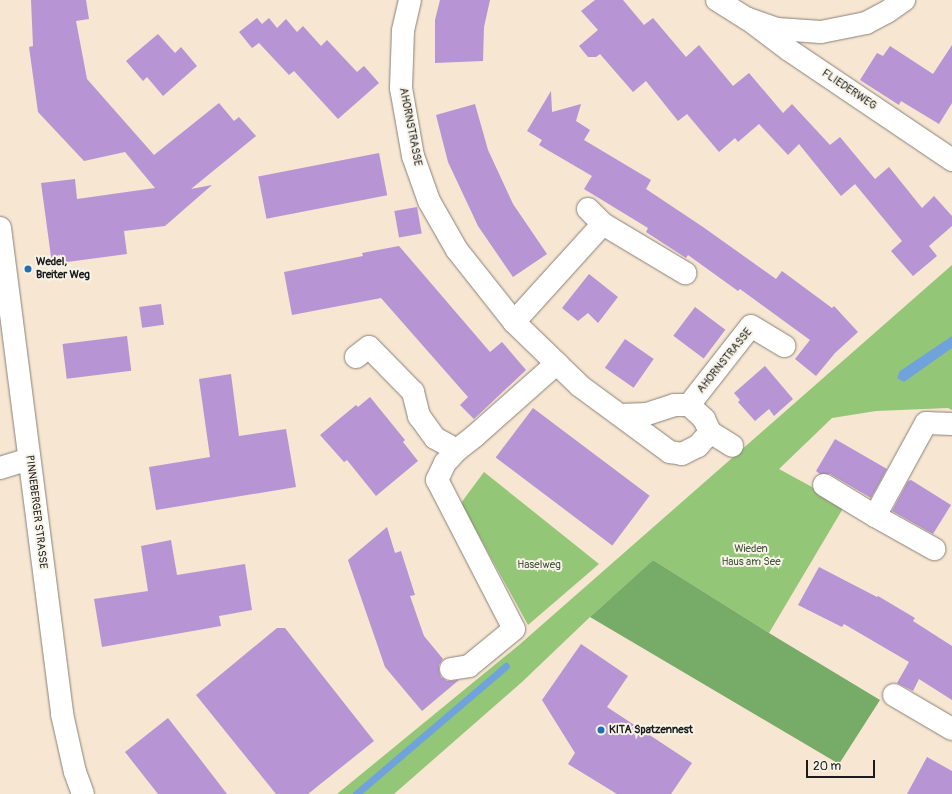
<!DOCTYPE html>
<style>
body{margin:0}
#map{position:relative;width:952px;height:794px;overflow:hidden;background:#f6e6d2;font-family:Pangolin,sans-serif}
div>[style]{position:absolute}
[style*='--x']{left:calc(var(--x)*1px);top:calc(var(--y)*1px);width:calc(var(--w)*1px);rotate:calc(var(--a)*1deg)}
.green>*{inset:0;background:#93c677}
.forest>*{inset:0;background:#76ab68}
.water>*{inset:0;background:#70a2db}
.stream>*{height:7px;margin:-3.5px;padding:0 3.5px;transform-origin:3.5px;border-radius:3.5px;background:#70a2db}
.building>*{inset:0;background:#b794d4;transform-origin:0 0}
.roads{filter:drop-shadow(0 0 1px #898177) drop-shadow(0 0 1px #898177)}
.minor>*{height:22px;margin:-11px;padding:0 11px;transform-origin:11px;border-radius:11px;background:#fff}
.major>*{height:22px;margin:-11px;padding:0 11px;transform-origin:11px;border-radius:11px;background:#fff}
.dots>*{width:11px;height:11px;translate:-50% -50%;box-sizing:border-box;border:2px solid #f7f3e8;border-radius:50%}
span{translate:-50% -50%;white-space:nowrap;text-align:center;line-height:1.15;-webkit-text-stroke:4px #f7f3e8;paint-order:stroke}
.street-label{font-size:11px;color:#1c1c1c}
.poi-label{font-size:11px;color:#1c1c1c;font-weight:700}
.left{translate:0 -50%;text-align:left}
.park-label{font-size:11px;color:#46583c}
.scale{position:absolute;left:806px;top:760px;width:69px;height:18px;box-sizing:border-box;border:2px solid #1c1c1c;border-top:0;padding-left:5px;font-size:12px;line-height:14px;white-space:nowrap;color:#1c1c1c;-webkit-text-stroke:3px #f7f3e8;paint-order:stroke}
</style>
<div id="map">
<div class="green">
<div style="clip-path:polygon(952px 265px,952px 410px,948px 408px,876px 411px,832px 418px,779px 469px,845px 505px,769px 633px,653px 560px,590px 617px,522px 682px,394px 794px,337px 794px,519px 645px)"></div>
<div style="clip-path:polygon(484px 472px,599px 564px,528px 625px,461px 503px)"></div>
</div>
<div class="forest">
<div style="clip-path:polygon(653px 560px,769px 633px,880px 700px,839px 764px,590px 617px)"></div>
</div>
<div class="water">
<div style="clip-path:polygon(952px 336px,952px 348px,904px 382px,897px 378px,900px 371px)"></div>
</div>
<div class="stream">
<div style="--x:356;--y:794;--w:197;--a:-40.5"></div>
</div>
<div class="building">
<div style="clip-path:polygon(31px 0,86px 0,89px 19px,76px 21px,87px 79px,154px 155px,219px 103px,234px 121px,239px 117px,256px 136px,191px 189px,212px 185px,165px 226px,124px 231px,127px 254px,52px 264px,41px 183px,75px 179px,77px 199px,155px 188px,125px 152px,84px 161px,38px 112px,29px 47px,33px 46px)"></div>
<div style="clip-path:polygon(440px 0,490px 0,484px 27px,483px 61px,435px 63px,435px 20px)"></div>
<div style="clip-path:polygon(595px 0,623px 0,644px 25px,653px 18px,686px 57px,699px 45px,733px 86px,749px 73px,783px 113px,792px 104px,830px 145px,840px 137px,875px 179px,889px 167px,922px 208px,934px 196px,952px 216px,952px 226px,929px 246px,937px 256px,913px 276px,891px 251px,902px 241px,855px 184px,841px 196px,799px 144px,788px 155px,759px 124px,738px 142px,735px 138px,719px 152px,687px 114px,678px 121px,646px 81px,633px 92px,600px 54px,596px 57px,588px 57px,579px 46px,598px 30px,581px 11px)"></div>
<div style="clip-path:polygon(257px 18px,262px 24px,269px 18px,277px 28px,286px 19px,297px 32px,303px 26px,321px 46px,327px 40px,357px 72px,364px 66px,379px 83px,338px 119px,294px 71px,289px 75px,259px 43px,252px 48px,239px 32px)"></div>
<div style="clip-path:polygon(158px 34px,175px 53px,181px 47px,197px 66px,163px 96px,147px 77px,143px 81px,126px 61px)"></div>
<div style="clip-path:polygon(952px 45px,952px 103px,939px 124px,901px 101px,899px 105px,860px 80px,877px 53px,883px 56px,890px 46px,933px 74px)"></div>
<div style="clip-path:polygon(551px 91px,552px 112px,581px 104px,576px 121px,590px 130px,584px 140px,651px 180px,646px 189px,703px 227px,776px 279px,782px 271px,832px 308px,834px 306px,858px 332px,835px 353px,816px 376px,795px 359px,810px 340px,740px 289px,738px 291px,688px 255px,686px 258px,646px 232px,648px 228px,584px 189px,592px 176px,539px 145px,542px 140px,527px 131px)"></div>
<div style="clip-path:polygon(475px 104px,488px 150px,513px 204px,547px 254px,513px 277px,478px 226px,448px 162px,436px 115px)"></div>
<div style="left:379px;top:153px;width:43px;height:123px;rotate:79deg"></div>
<div style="left:417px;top:207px;width:27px;height:23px;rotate:80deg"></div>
<div style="clip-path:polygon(399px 246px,490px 352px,502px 342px,526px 370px,474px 419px,460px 405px,468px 397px,381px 298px,292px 315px,284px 272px,363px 256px,362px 253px)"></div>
<div style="clip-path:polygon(589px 274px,618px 297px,598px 323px,588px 313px,578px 321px,562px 308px)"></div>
<div style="left:161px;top:304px;width:21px;height:22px;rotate:82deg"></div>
<div style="left:695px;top:307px;width:38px;height:36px;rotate:37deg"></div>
<div style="left:127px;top:336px;width:35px;height:65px;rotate:83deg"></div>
<div style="left:625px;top:339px;width:35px;height:35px;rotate:35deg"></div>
<div style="clip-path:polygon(765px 366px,793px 399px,774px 416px,769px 409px,755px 421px,738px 402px,740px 400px,734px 393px)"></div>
<div style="clip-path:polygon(231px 374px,239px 436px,286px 429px,296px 487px,156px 510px,149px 467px,210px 457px,199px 379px)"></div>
<div style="clip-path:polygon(370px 397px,405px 440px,403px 442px,418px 461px,376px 496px,347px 460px,344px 462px,320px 435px,356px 405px,358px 407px)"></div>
<div style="left:533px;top:408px;width:146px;height:62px;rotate:37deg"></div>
<div style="clip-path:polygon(835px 439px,887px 469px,871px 498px,830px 474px,820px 474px,816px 471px)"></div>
<div style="clip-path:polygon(911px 480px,951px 505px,933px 534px,892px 511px,908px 481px)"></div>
<div style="clip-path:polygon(387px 527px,395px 553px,401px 551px,415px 595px,410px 596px,424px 636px,443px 659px,439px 665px,439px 671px,441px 677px,447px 681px,459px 680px,422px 711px,385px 667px,348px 560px)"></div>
<div style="clip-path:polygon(171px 540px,177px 575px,245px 564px,252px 610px,219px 616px,221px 626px,102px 647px,94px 599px,148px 591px,141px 546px)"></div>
<div style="clip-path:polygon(819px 567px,877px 597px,878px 596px,915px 618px,913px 621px,952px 646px,952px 700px,919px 679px,913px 691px,897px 683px,909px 662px,844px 624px,842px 627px,798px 605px)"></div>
<div style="clip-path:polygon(277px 628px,285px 628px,374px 741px,308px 794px,276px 794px,196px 695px)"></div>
<div style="clip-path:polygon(581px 644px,628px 676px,607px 707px,692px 763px,671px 794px,617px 794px,568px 764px,575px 753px,542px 700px)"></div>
<div style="clip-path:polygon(168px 718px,200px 759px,227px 794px,158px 794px,125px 752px)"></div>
<div style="clip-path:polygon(927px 757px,952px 771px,952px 794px,907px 794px)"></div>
</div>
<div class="roads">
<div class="minor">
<div style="--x:410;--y:0;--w:32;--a:103"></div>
<div style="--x:403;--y:31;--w:57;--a:92"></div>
<div style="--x:401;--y:88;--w:69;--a:80"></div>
<div style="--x:413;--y:156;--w:48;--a:70.4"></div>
<div style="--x:429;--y:201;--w:56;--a:60.3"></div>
<div style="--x:457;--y:250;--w:92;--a:51.6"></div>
<div style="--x:514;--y:322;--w:92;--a:44.1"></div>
<div style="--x:580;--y:386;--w:112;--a:36.3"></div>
<div style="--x:670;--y:452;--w:12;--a:9"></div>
<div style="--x:682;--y:454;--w:18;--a:-27"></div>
<div style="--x:698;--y:446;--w:18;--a:-49"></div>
<div style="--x:717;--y:0;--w:36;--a:32"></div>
<div style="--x:748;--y:19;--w:31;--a:19"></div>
<div style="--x:777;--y:29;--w:44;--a:3.9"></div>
<div style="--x:821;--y:32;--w:46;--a:-11.3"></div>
<div style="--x:866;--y:23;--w:24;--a:-28"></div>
<div style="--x:887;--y:12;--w:21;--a:-35"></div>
<div style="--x:748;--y:19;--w:51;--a:37.1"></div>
<div style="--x:789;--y:50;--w:197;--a:34"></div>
<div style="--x:588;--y:209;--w:21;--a:45"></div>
<div style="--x:514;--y:322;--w:132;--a:-47.8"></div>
<div style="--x:603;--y:224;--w:96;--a:30.9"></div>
<div style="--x:356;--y:357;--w:16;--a:-38"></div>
<div style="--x:369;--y:347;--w:63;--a:45.6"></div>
<div style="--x:413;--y:392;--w:25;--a:76"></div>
<div style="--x:419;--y:416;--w:27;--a:54"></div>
<div style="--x:435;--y:438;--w:25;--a:29"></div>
<div style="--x:689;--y:405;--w:21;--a:43"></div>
<div style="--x:704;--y:419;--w:14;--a:65"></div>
<div style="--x:710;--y:432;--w:26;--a:32"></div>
<div style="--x:620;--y:415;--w:27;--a:-2"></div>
<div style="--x:647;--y:414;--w:29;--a:-18"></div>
<div style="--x:675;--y:405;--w:14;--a:0"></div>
<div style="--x:689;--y:405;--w:100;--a:-51.9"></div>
<div style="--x:751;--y:326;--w:39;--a:31"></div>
<div style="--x:0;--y:468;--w:30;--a:-17"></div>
<div style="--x:824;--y:485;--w:60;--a:31.3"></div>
<div style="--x:875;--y:516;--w:106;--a:-61.3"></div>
<div style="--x:926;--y:423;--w:26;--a:2"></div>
<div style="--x:875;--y:516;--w:68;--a:29.2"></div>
<div style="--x:451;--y:669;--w:18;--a:-9"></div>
<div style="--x:469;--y:666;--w:58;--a:-39.4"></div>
<div style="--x:514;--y:629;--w:168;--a:-117.3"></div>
<div style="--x:437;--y:480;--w:19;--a:-65"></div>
<div style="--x:445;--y:463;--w:18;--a:-47"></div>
<div style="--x:457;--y:450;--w:24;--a:-38"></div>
<div style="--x:476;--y:435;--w:108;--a:-41.6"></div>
<div style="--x:894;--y:695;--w:67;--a:30.4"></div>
</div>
<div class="major">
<div style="--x:0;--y:228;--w:490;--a:82.7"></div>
<div style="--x:62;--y:714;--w:59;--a:77.4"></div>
<div style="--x:75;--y:772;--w:23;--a:70"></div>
</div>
</div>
<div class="dots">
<div style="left:28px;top:269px;background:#1f6fb2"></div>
<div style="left:601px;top:730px;background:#1f6fb2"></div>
</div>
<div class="street-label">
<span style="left:849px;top:90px;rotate:34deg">FLIEDERWEG</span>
<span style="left:410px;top:127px;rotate:79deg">AHORNSTRASSE</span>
<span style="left:725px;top:361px;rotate:-51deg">AHORNSTRASSE</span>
<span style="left:36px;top:512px;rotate:83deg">PINNEBERGER STRASSE</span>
</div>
<div class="poi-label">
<span class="left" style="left:36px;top:269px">Wedel,<br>Breiter Weg</span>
<span class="left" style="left:609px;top:730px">KITA Spatzennest</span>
</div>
<div class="park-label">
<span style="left:751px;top:556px">Wieden<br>Haus am See</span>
<span style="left:539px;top:565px">Haselweg</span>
</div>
<div class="scale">20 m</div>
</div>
